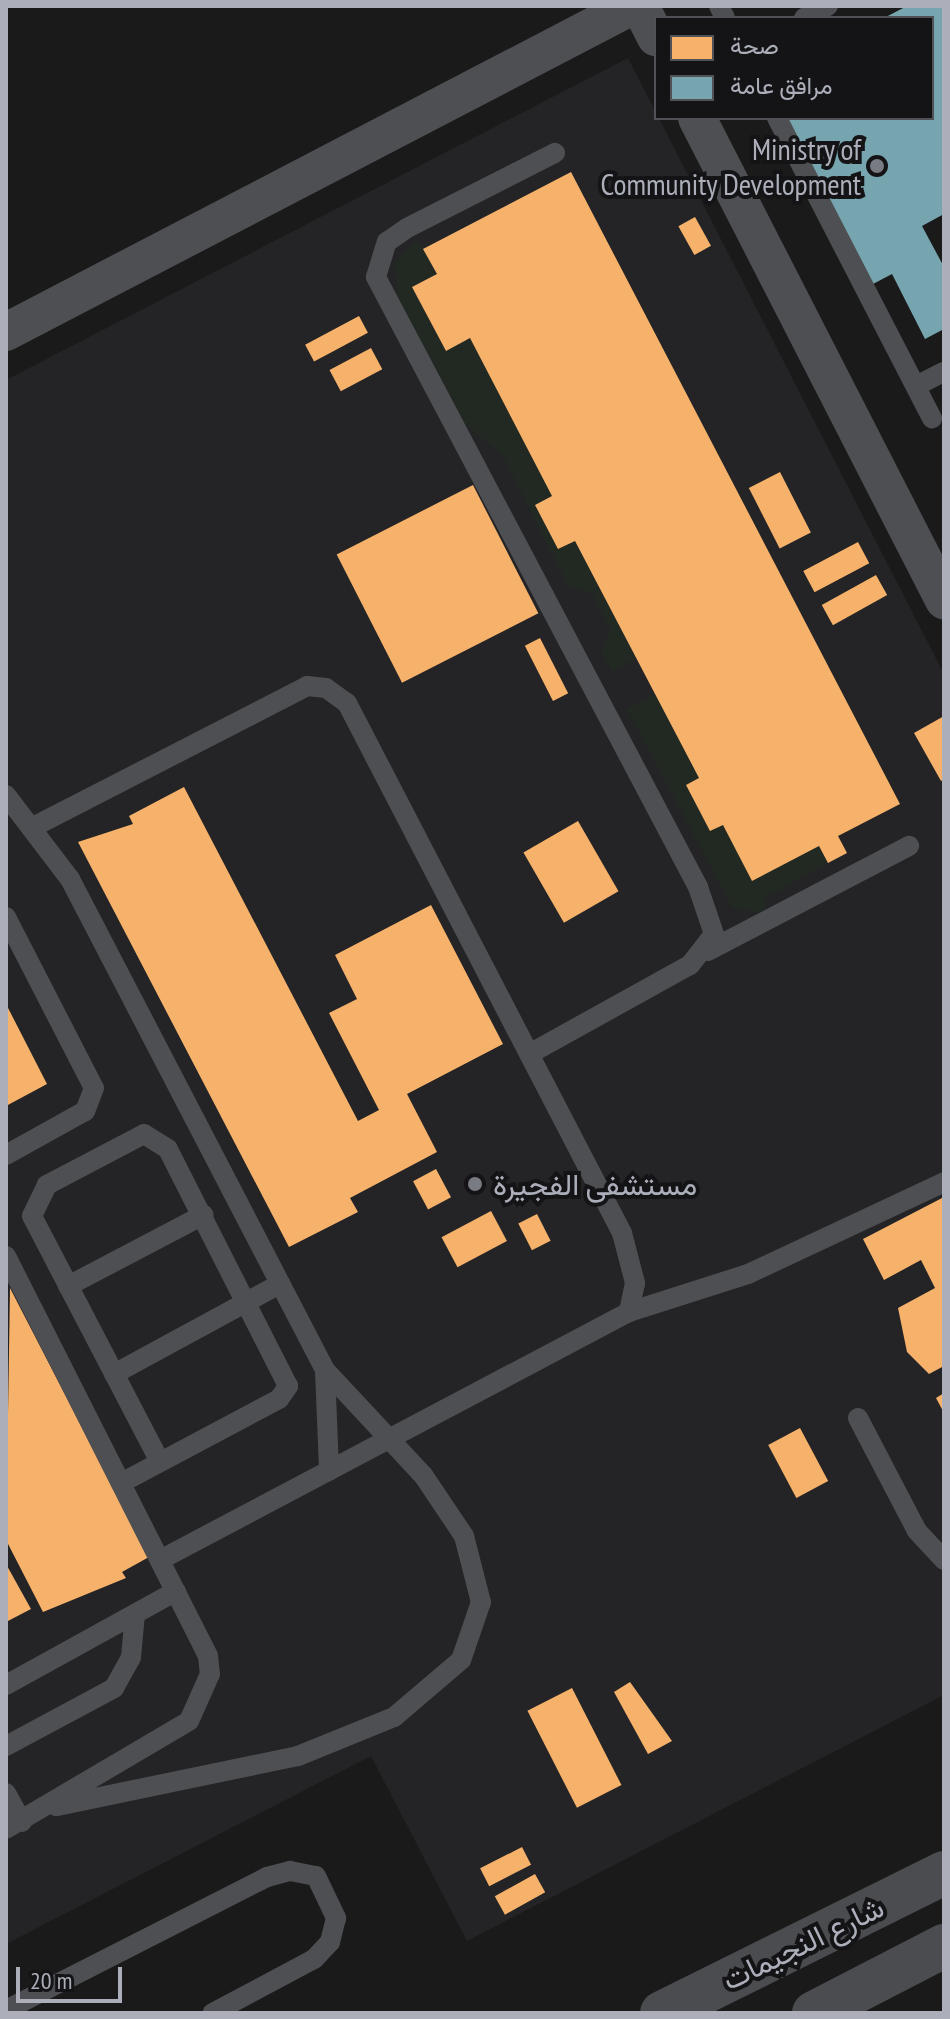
<!DOCTYPE html>
<meta charset="utf-8">
<style>
body{margin:0}
#map{position:relative;width:950px;height:2019px;overflow:hidden;background:#1a1a1a;font-family:"PT Sans Narrow",Vazirmatn,sans-serif}
div>[style]{position:absolute}
[style*='--x']{left:calc(var(--x)*1px);top:calc(var(--y)*1px);width:calc(var(--w)*1px);rotate:calc(var(--a)*1deg)}
.built>*{inset:0;background:#242426}
.green>*{inset:0;background:#222923}
.health>*{inset:0;background:#f6b26b;transform-origin:0 0}
.public>*{inset:0;background:#76a5af}
.service>*{height:20px;margin:-10px;padding:0 10px;transform-origin:10px;border-radius:10px;background:#4e4f53}
.minor>*{height:38px;margin:-19px;padding:0 19px;transform-origin:19px;border-radius:19px;background:#4e4f53}
.primary>*{height:44px;margin:-22px;padding:0 22px;transform-origin:22px;border-radius:22px;background:#4b4c4f}
.dots>*{width:22px;height:22px;translate:-50% -50%;box-sizing:border-box;border:4px solid #141416;border-radius:50%}
span{translate:-50% -50%;white-space:nowrap;text-align:center;line-height:1.15;-webkit-text-stroke:8px #141416;paint-order:stroke}
.poi-label{font-size:30px;color:#acafba}
.right{translate:-100% -50%;text-align:right}
.left{translate:0 -50%;text-align:left}
.street-label{font-size:30px;color:#acafba}
.frame{position:absolute;inset:0;border:8px solid #acafba;pointer-events:none}
.legend{position:absolute;left:654px;top:16px;width:280px;height:104px;box-sizing:border-box;background:#141416;border:2px solid #515258;margin:0;padding:10px 14px;list-style:none;font-size:24px;color:#acafba}
.legend li{display:flex;align-items:center;gap:16px;height:40px}
.legend b{width:40px;border:2px solid #515258}
.scale{position:absolute;left:16px;top:1967px;width:106px;height:36px;box-sizing:border-box;border:4px solid #acafba;border-top:0;padding-left:10px;font-size:24px;line-height:28px;white-space:nowrap;color:#acafba;-webkit-text-stroke:6px #141416;paint-order:stroke}
</style>
<div id="map">
<div class="built">
<div style="clip-path:polygon(628px 58px,944px 674px,944px 1695px,467px 1941px,371px 1756px,6px 1944px,6px 380px)"></div>
</div>
<div class="green">
<div style="clip-path:polygon(418px 240px,437px 274px,412px 287px,445px 350px,470px 338px,552px 496px,535px 505px,558px 549px,575px 541px,636px 659px,612px 671px,601px 650px,611px 630px,592px 594px,569px 587px,504px 458px,464px 422px,397px 295px,395px 263px)"></div>
<div style="clip-path:polygon(655px 694px,752px 880px,819px 846px,828px 863px,763px 899px,767px 907px,758px 913px,732px 907px,627px 709px)"></div>
</div>
<div class="health">
<div style="clip-path:polygon(571px 172px,900px 804px,838px 836px,847px 853px,828px 863px,819px 846px,752px 881px,723px 825px,710px 831px,686px 785px,699px 778px,575px 541px,558px 549px,535px 505px,552px 496px,470px 338px,446px 351px,412px 287px,437px 274px,423px 249px)"></div>
<div style="left:695px;top:217px;width:33px;height:19px;rotate:61deg"></div>
<div style="left:359px;top:316px;width:19px;height:61px;rotate:62deg"></div>
<div style="left:371px;top:348px;width:24px;height:47px;rotate:62deg"></div>
<div style="left:780px;top:472px;width:68px;height:35px;rotate:63deg"></div>
<div style="left:473px;top:485px;width:144px;height:153px;rotate:63deg"></div>
<div style="left:858px;top:542px;width:24px;height:62px;rotate:62deg"></div>
<div style="left:876px;top:575px;width:23px;height:62px;rotate:61deg"></div>
<div style="left:540px;top:638px;width:62px;height:17px;rotate:63deg"></div>
<div style="clip-path:polygon(944px 716px,944px 779px,941px 781px,914px 733px)"></div>
<div style="clip-path:polygon(184px 787px,358px 1121px,379px 1110px,329px 1013px,357px 999px,335px 955px,431px 905px,503px 1044px,407px 1094px,437px 1152px,350px 1198px,358px 1212px,289px 1247px,78px 842px,133px 824px,129px 816px)"></div>
<div style="left:578px;top:821px;width:81px;height:63px;rotate:60deg"></div>
<div style="clip-path:polygon(6px 1004px,47px 1084px,6px 1106px)"></div>
<div style="left:436px;top:1169px;width:32px;height:26px;rotate:62deg"></div>
<div style="clip-path:polygon(944px 1197px,944px 1366px,929px 1374px,907px 1352px,898px 1308px,935px 1288px,921px 1260px,884px 1280px,863px 1239px)"></div>
<div style="left:491px;top:1211px;width:34px;height:56px;rotate:62deg"></div>
<div style="left:537px;top:1214px;width:30px;height:21px;rotate:63deg"></div>
<div style="clip-path:polygon(10px 1288px,149px 1557px,122px 1572px,126px 1578px,43px 1612px,6px 1540px)"></div>
<div style="clip-path:polygon(944px 1393px,944px 1413px,936px 1398px)"></div>
<div style="left:800px;top:1428px;width:60px;height:36px;rotate:62deg"></div>
<div style="clip-path:polygon(6px 1564px,31px 1609px,6px 1622px)"></div>
<div style="clip-path:polygon(630px 1682px,672px 1741px,648px 1754px,614px 1692px)"></div>
<div style="left:572px;top:1688px;width:109px;height:50px;rotate:63deg"></div>
<div style="left:522px;top:1847px;width:20px;height:47px;rotate:63deg"></div>
<div style="left:535px;top:1874px;width:21px;height:46px;rotate:61deg"></div>
</div>
<div class="public">
<div style="clip-path:polygon(907px 6px,944px 6px,944px 214px,922px 226px,944px 267px,944px 329px,925px 339px,892px 274px,873px 284px,785px 118px,932px 118px,932px 18px,884px 18px)"></div>
</div>
<div class="service">
<div style="--x:719;--y:6;--w:13;--a:63"></div>
<div style="--x:804;--y:18;--w:27;--a:-27"></div>
<div style="--x:777;--y:118;--w:338;--a:62.7"></div>
<div style="--x:916;--y:386;--w:31;--a:-27"></div>
<div style="--x:6;--y:795;--w:106;--a:52.7"></div>
<div style="--x:70;--y:879;--w:553;--a:62.55"></div>
<div style="--x:325;--y:1370;--w:144;--a:47"></div>
<div style="--x:423;--y:1475;--w:73;--a:56.1"></div>
<div style="--x:464;--y:1536;--w:68;--a:75.6"></div>
<div style="--x:481;--y:1602;--w:61;--a:109"></div>
<div style="--x:461;--y:1660;--w:88;--a:139.6"></div>
<div style="--x:394;--y:1717;--w:104;--a:157.9"></div>
<div style="--x:298;--y:1756;--w:247;--a:168.3"></div>
<div style="--x:35;--y:826;--w:306;--a:-27.2"></div>
<div style="--x:307;--y:686;--w:19;--a:6"></div>
<div style="--x:326;--y:688;--w:26;--a:36"></div>
<div style="--x:347;--y:703;--w:597;--a:62.58"></div>
<div style="--x:622;--y:1233;--w:52;--a:75.4"></div>
<div style="--x:635;--y:1283;--w:30;--a:102"></div>
<div style="--x:6;--y:917;--w:192;--a:62.8"></div>
<div style="--x:94;--y:1088;--w:25;--a:111"></div>
<div style="--x:85;--y:1111;--w:90;--a:150.9"></div>
<div style="--x:708;--y:951;--w:227;--a:-27.6"></div>
<div style="--x:531;--y:1053;--w:182;--a:-29"></div>
<div style="--x:690;--y:965;--w:39;--a:-52"></div>
<div style="--x:714;--y:934;--w:50;--a:-108.8"></div>
<div style="--x:698;--y:887;--w:690;--a:-117.83"></div>
<div style="--x:376;--y:277;--w:37;--a:-73"></div>
<div style="--x:387;--y:242;--w:24;--a:-35"></div>
<div style="--x:407;--y:228;--w:166;--a:-26.9"></div>
<div style="--x:6;--y:1256;--w:448;--a:63.2"></div>
<div style="--x:208;--y:1656;--w:18;--a:84"></div>
<div style="--x:210;--y:1674;--w:51;--a:114.1"></div>
<div style="--x:189;--y:1721;--w:212;--a:149.5"></div>
<div style="--x:68;--y:1286;--w:153;--a:-27.7"></div>
<div style="--x:325;--y:1370;--w:101;--a:87.7"></div>
<div style="--x:114;--y:1374;--w:187;--a:-28.5"></div>
<div style="--x:858;--y:1418;--w:127;--a:62.4"></div>
<div style="--x:917;--y:1531;--w:40;--a:47"></div>
<div style="--x:121;--y:1483;--w:179;--a:-28"></div>
<div style="--x:279;--y:1399;--w:16;--a:-55"></div>
<div style="--x:288;--y:1386;--w:266;--a:-116.9"></div>
<div style="--x:168;--y:1149;--w:28;--a:-148"></div>
<div style="--x:144;--y:1134;--w:110;--a:152.3"></div>
<div style="--x:47;--y:1185;--w:34;--a:116"></div>
<div style="--x:32;--y:1216;--w:277;--a:62.5"></div>
<div style="--x:160;--y:1560;--w:531;--a:-27.87"></div>
<div style="--x:629;--y:1312;--w:125;--a:-17.7"></div>
<div style="--x:748;--y:1274;--w:217;--a:-25.1"></div>
<div style="--x:6;--y:1685;--w:194;--a:-28.9"></div>
<div style="--x:6;--y:1746;--w:123;--a:-28.2"></div>
<div style="--x:114;--y:1688;--w:35;--a:-61"></div>
<div style="--x:131;--y:1657;--w:43;--a:-84.7"></div>
<div style="--x:6;--y:1793;--w:33;--a:61"></div>
<div style="--x:6;--y:2010;--w:293;--a:-27"></div>
<div style="--x:267;--y:1877;--w:24;--a:-15"></div>
<div style="--x:290;--y:1871;--w:26;--a:11"></div>
<div style="--x:316;--y:1876;--w:47;--a:64.5"></div>
<div style="--x:336;--y:1918;--w:25;--a:104"></div>
<div style="--x:330;--y:1942;--w:23;--a:133"></div>
<div style="--x:314;--y:1959;--w:115;--a:151.9"></div>
</div>
<div class="minor">
<div style="--x:640;--y:6;--w:35;--a:63"></div>
<div style="--x:697;--y:118;--w:542;--a:62.87"></div>
<div style="--x:6;--y:332;--w:706;--a:-27.51"></div>
</div>
<div class="primary">
<div style="--x:662;--y:2013;--w:315;--a:-26.4"></div>
<div style="--x:814;--y:2013;--w:146;--a:-27.3"></div>
</div>
<div class="dots">
<div style="left:877px;top:166px;background:#797b82"></div>
<div style="left:475px;top:1184px;background:#797b82"></div>
</div>
<div class="poi-label">
<span class="right" style="left:861px;top:166px">Ministry of<br>Community Development</span>
<span class="left" style="left:493px;top:1184px">مستشفى الفجيرة</span>
</div>
<div class="street-label">
<span style="left:803px;top:1943px;rotate:-26deg">شارع النجيمات</span>
</div>
<div class="frame"></div>
<ul class="legend">
<li><b style="height:22px;background:#f6b26b"></b>صحة</li>
<li><b style="height:22px;background:#76a5af"></b>مرافق عامة</li>
</ul>
<div class="scale">20 m</div>
</div>
